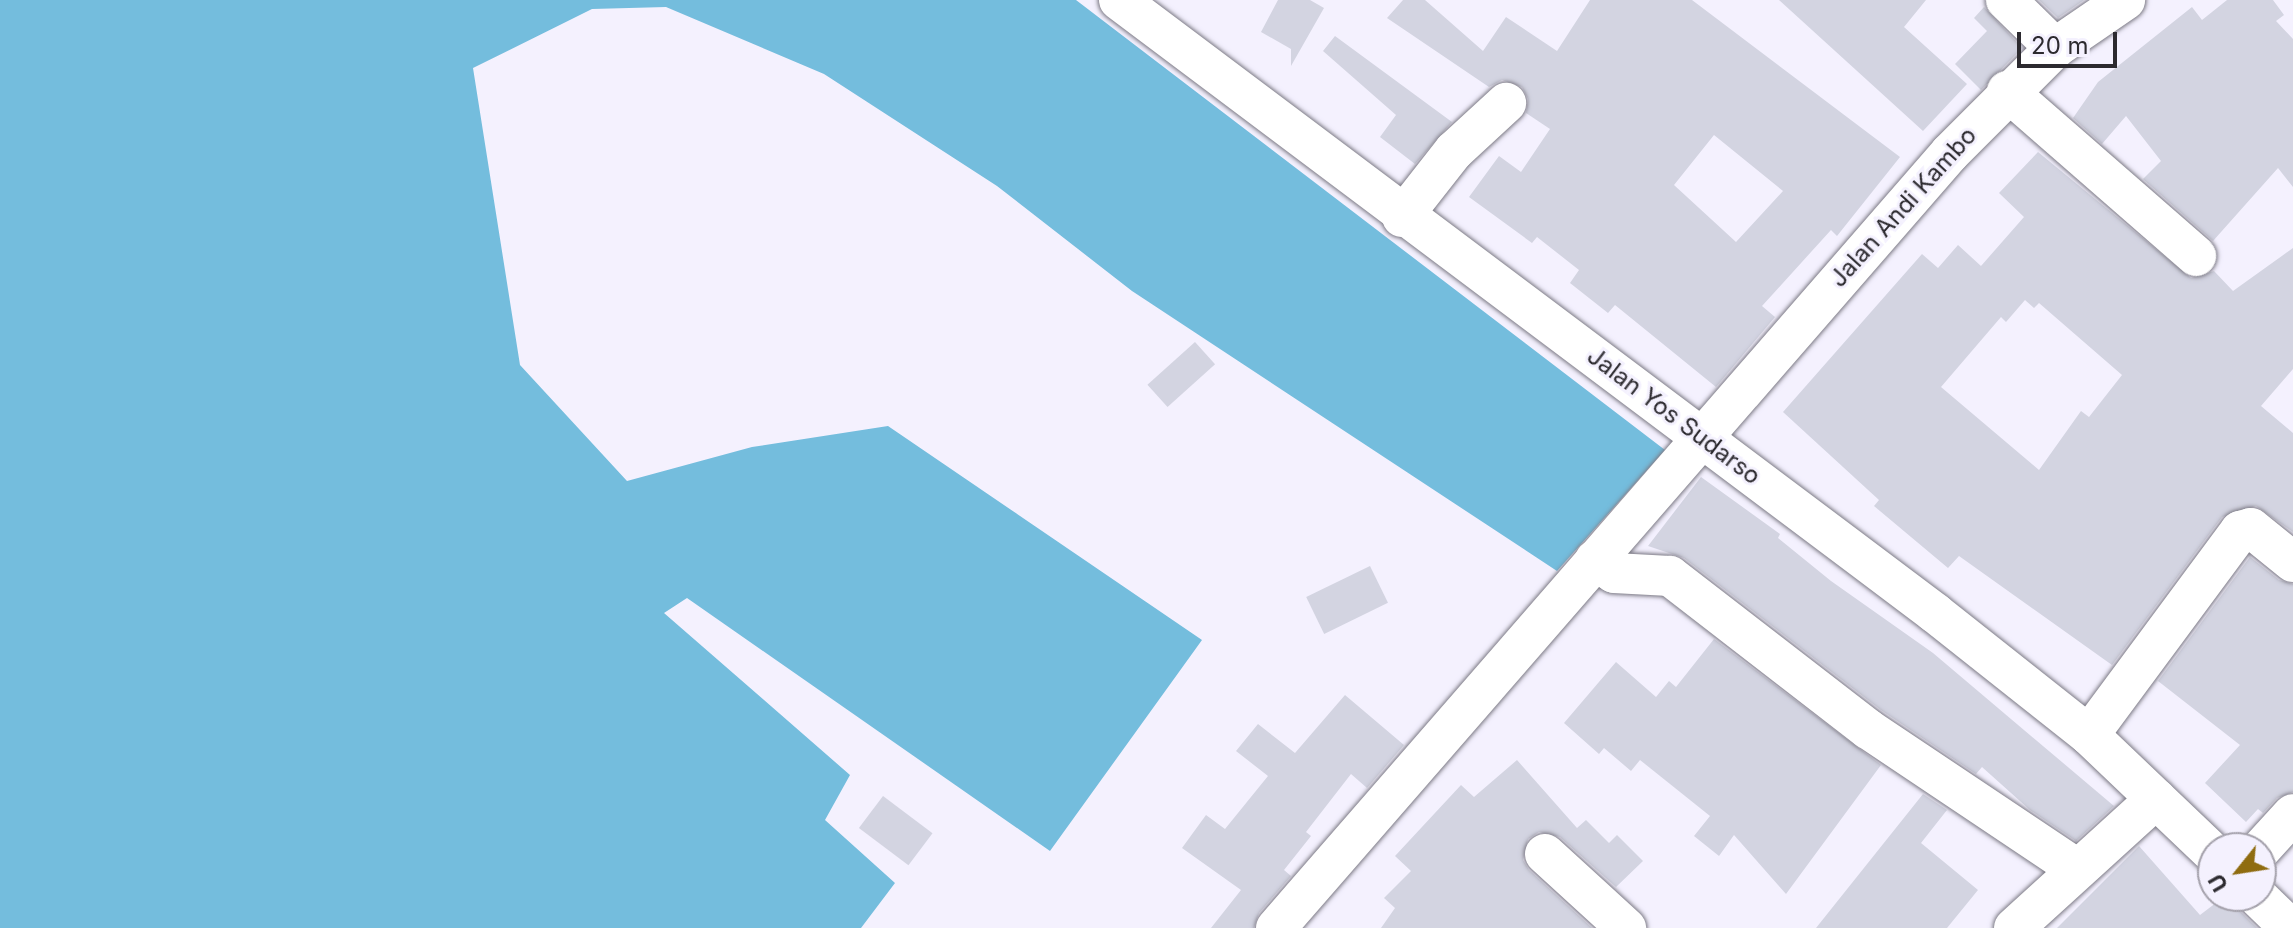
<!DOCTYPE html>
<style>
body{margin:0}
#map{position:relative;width:2293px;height:928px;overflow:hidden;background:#f4f1fe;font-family:Inter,sans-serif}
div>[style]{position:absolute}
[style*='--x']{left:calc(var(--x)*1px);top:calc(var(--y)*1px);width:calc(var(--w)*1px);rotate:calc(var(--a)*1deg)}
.water>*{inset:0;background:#74bddd}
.building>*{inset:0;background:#d3d4e1;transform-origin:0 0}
.roads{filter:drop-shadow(0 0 2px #7c7a85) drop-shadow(0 0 2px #7c7a85)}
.minor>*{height:40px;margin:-20px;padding:0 20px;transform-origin:20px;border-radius:20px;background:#fff}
span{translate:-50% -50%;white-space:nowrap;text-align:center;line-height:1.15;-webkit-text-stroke:6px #f4f1fe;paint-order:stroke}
.street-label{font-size:24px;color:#2c2a2f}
.north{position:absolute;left:2197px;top:832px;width:80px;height:80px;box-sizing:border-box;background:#f4f1fe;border:2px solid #a4a1ab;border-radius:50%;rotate:240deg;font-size:22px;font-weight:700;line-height:32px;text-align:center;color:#2c2a2f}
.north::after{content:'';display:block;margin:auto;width:28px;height:36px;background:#8f6c10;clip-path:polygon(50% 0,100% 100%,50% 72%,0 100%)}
.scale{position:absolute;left:2017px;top:32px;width:100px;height:36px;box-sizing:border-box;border:4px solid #2c2a2f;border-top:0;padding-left:10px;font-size:24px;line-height:28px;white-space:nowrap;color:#2c2a2f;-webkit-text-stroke:6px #f4f1fe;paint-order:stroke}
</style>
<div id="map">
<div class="water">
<div style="clip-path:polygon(0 0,1076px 0,1665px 450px,1557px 571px,1132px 291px,997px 186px,824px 74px,666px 7px,592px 9px,473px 68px,520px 365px,627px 481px,752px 447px,888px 426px,1202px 640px,1050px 851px,687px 598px,664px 613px,850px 775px,825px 820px,895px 883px,861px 928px,0 928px)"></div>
</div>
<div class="building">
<div style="clip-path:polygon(1278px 0,1310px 0,1324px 8px,1291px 66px,1291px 49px,1261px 32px)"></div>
<div style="clip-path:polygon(evenodd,1403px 0,1425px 0,1483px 51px,1506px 17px,1557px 51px,1590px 0,1692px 0,1900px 157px,1837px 236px,1831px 230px,1762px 306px,1775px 317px,1716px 387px,1615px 305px,1608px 313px,1570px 283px,1579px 270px,1537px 237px,1532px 243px,1469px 197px,1499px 156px,1521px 172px,1550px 129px,1526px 113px,1528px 99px,1522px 87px,1502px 80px,1489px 87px,1387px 18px,1403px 0,1714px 135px,1783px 191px,1736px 242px,1674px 185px,1714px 135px)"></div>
<div style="clip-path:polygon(1779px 0,1926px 0,1904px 27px,1967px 84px,1923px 131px)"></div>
<div style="clip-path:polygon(2039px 0,2084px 0,2058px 18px)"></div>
<div style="clip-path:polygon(2227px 0,2273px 0,2284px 15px,2276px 21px,2293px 39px,2293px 187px,2278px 168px,2213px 241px,2143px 179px,2161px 161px,2126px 116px,2102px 144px,2073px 118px,2098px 82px,2192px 7px,2202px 20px)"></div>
<div style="clip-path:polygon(1984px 7px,2022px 48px,1981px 90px,1955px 64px,1987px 31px,1974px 18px)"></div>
<div style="clip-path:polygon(1335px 36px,1452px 122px,1415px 164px,1380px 137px,1396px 115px,1323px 51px)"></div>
<div style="clip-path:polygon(evenodd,2038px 152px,2191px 278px,2214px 271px,2233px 291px,2293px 248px,2293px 369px,2261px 406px,2293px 433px,2293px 532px,2256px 506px,2222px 517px,2112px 665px,1959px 556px,1948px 568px,1874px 506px,1879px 500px,1783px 412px,1922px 254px,1938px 268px,1958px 245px,1981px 266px,2024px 217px,1999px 193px,2038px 152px,2025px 300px,2034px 308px,2039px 303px,2122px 375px,2089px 417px,2081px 411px,2039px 470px,1941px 387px,2001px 317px,2006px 322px,2025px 300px)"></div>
<div style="left:1195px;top:342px;width:30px;height:64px;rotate:48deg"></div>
<div style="clip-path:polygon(1701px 477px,1780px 534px,1778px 538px,1831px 581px,1933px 653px,2114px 806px,2076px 841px,2030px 810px,1982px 767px,1976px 774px,1881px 710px,1684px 558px,1648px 546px)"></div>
<div style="clip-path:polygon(2250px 557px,2279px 580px,2293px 584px,2293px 792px,2277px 798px,2263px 813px,2258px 809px,2246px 822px,2205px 783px,2240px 745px,2158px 681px)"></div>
<div style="left:1370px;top:566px;width:41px;height:71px;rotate:64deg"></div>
<div style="clip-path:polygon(1714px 639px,1881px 765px,1786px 894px,1734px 835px,1719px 856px,1694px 836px,1710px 816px,1640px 760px,1631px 771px,1604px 748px,1599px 754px,1564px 723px,1616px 662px,1656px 697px,1669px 681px,1676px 687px)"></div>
<div style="clip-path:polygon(1345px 695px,1404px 745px,1367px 788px,1351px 774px,1306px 832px,1311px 836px,1284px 870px,1291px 876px,1259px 913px,1254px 928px,1211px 928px,1241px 890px,1182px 848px,1206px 815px,1225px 829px,1268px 776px,1236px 751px,1258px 724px,1295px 753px)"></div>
<div style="clip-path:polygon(1517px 760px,1577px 828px,1586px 820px,1609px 843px,1617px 835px,1643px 861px,1616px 887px,1560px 837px,1539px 832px,1528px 839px,1523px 860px,1529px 870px,1592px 928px,1381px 928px,1395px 908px,1384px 898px,1411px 871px,1395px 856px,1461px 785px,1474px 797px)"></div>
<div style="clip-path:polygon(1923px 794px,1947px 810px,1921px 843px,1978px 890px,1947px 928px,1816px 928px)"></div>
<div style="left:883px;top:796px;width:62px;height:40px;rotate:37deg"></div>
<div style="clip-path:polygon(2139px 846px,2200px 915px,2225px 896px,2257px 928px,2057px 928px)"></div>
</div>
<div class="roads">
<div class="minor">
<div style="--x:1119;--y:0;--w:1021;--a:36.91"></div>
<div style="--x:1935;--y:613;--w:196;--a:38.4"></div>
<div style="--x:2089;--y:735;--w:171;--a:43.6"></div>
<div style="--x:2006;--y:0;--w:69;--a:44.4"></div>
<div style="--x:2007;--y:91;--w:251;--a:41.1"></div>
<div style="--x:1402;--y:217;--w:84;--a:-51.8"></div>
<div style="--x:1454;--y:151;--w:71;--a:-42.7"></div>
<div style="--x:1595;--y:560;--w:23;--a:34"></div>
<div style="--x:1614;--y:573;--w:56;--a:3.1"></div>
<div style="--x:1670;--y:576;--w:250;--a:37.7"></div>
<div style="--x:1868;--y:729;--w:252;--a:33.8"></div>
<div style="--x:2089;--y:735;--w:254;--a:-53.5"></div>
<div style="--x:2240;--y:531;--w:11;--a:-15"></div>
<div style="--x:2251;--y:528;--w:54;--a:39"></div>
<div style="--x:2261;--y:849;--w:47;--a:-47.6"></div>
<div style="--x:1545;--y:854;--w:110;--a:42.4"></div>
<div style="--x:2257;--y:896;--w:46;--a:44.1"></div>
<div style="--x:1276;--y:928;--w:1027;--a:-48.99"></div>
<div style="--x:1950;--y:153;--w:148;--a:-45"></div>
<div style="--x:2055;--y:48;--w:85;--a:-34.4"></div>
<div style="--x:2014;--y:928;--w:192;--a:-42.3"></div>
</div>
</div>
<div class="street-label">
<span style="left:1903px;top:207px;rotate:-48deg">Jalan Andi Kambo</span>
<span style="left:1674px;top:416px;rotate:37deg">Jalan Yos Sudarso</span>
</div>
<div class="north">U</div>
<div class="scale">20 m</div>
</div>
